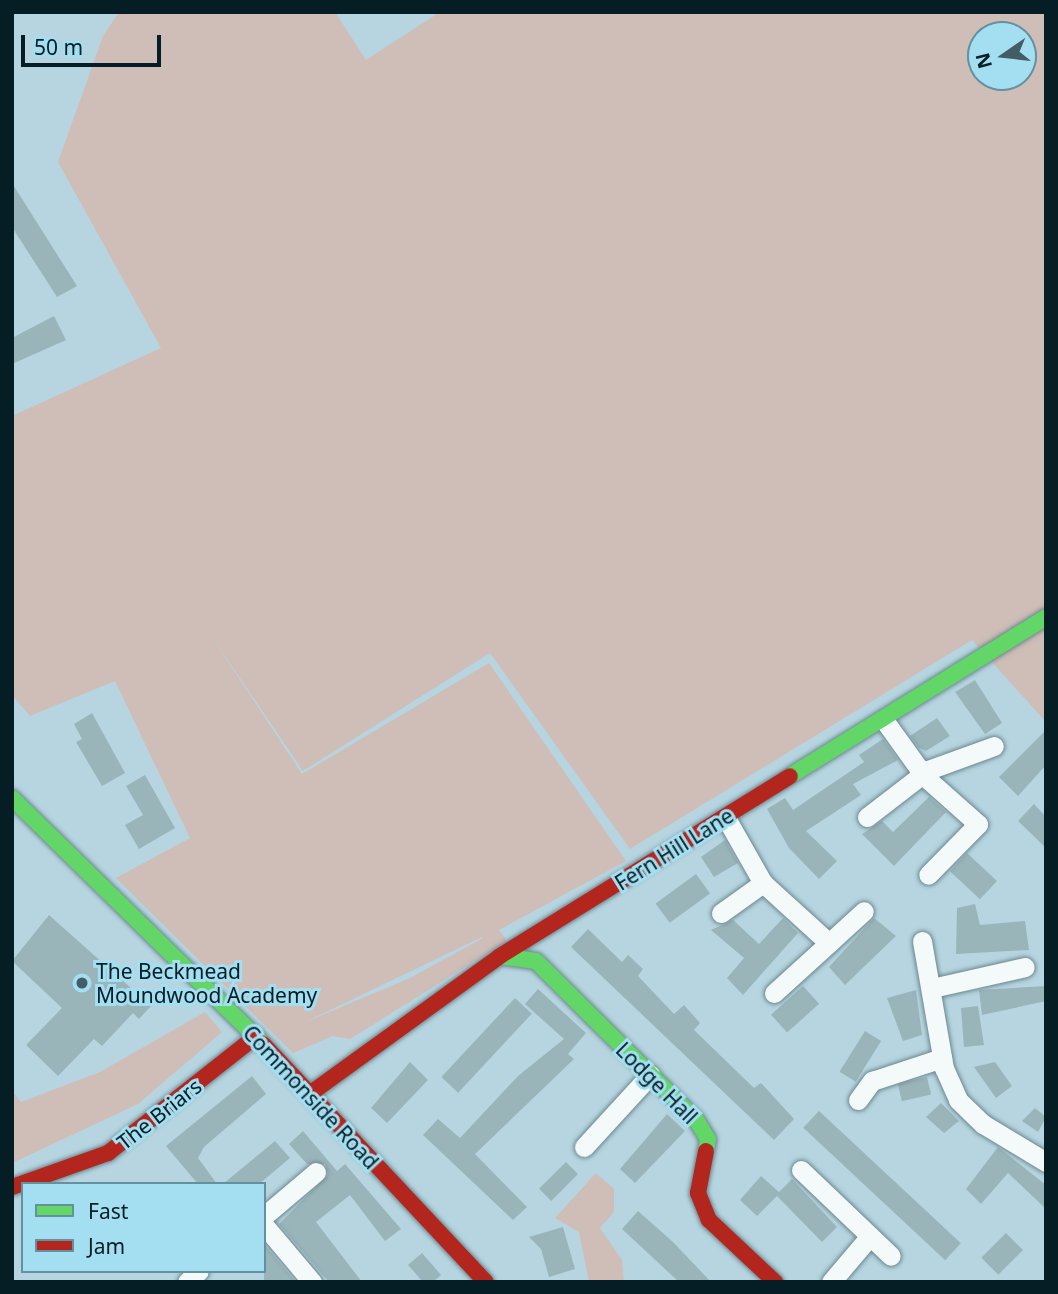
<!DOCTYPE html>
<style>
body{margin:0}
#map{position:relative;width:1058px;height:1294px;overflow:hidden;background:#b6d5e0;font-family:"Noto Sans",sans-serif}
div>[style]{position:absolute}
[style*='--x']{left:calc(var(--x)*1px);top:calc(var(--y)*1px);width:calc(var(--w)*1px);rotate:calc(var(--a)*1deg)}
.green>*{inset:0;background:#cfbdb7}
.building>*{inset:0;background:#9ab5ba;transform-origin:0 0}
.roads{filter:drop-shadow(0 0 2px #6d878f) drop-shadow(0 0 2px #6d878f)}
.street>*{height:19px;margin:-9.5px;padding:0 9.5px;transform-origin:9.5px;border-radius:9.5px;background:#f4f9fa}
.fast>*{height:16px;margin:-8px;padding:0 8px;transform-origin:8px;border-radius:8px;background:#63d668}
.jam>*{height:16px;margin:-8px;padding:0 8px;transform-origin:8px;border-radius:8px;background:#b3261e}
.dots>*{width:19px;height:19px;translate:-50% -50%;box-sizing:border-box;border:4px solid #a4def1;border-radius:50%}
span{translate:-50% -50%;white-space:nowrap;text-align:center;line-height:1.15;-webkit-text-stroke:6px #a4def1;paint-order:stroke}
.street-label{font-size:21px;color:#051d24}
.poi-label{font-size:21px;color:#051d24}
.left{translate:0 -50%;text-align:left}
.frame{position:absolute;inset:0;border:14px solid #051d24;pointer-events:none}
.legend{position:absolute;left:21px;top:1182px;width:245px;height:91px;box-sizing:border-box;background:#a4def1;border:2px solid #64919f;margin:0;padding:9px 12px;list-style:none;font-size:21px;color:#051d24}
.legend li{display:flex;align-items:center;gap:14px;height:35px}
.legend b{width:35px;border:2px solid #64919f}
.north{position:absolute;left:967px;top:21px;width:70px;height:70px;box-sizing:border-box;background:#a4def1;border:2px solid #64919f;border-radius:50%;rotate:256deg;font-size:19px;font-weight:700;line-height:28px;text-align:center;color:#051d24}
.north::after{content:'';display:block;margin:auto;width:24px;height:32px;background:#435d66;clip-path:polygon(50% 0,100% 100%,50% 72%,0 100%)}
.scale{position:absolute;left:21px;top:35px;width:140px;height:32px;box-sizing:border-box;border:4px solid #051d24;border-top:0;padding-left:9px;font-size:21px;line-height:24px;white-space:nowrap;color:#051d24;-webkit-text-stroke:5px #a4def1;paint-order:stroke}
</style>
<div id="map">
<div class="green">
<div style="clip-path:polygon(evenodd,119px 12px,335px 12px,366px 60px,440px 12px,1046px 12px,1046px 722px,972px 640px,630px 849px,490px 653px,303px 771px,204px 625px,302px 774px,489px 663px,626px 861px,499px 930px,507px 941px,350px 1039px,333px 1036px,293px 1053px,116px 878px,190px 838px,115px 681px,30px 716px,12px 695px,12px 416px,161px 348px,58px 162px,103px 36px,119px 12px,981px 35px,1023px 35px,1023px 77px,981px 77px,981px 35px,119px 12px,483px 938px,410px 978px,303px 1023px,482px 937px,483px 938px)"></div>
<div style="clip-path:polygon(205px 1012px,222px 1032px,138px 1104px,12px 1163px,12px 1091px,21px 1102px,100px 1072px)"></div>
<div style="clip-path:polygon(596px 1173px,614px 1189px,614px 1212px,600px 1228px,622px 1260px,624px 1282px,589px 1282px,579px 1232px,555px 1218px)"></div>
</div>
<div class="building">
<div style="clip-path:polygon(12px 183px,77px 286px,57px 297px,12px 227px)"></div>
<div style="clip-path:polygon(54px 316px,66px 340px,12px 364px,12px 338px)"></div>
<div style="clip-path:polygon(975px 680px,1002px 723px,985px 734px,955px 692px)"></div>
<div style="clip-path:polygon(92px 713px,125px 773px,102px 786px,76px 742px,82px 739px,74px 724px)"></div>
<div style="clip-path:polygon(937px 718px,950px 736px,926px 751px,919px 748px,910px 736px)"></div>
<div style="clip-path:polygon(1046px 730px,1046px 765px,1018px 796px,999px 777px)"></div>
<div style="clip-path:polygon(883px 739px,898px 760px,853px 784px,861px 795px,806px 831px,837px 861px,819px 879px,789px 848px,767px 809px,785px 798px,793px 810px,864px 762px,859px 755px)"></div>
<div style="clip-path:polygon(145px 775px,175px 828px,139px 849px,125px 825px,143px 815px,126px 786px)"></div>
<div style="clip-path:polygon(929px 797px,946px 812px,894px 866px,862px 834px,882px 821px,893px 832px)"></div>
<div style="clip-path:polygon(1034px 804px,1046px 817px,1046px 848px,1018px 821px)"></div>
<div style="clip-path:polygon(725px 840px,738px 863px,714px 877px,701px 857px)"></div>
<div style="left:967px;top:853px;width:41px;height:25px;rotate:43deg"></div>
<div style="left:696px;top:874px;width:24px;height:50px;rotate:54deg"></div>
<div style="clip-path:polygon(975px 904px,980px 925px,1025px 921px,1029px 950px,956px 954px,957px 908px)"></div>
<div style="clip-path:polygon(49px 915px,151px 1006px,139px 1019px,133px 1013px,102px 1046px,94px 1039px,58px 1076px,26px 1045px,62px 1008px,12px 961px)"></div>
<div style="clip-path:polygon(783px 918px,798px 933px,743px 995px,727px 978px,744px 958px,711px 930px,733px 920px,759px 944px)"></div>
<div style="clip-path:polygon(874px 918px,896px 936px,845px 985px,829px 967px)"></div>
<div style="clip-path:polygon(588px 929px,622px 962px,628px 955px,643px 969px,638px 976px,674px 1014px,684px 1005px,700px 1023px,694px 1030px,754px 1088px,761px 1083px,794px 1119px,774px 1140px,571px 947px)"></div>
<div style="left:803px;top:986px;width:24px;height:43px;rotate:48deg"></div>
<div style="clip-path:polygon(1046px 986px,1046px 1001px,982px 1015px,979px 990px)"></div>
<div style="clip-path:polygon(538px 989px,586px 1033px,568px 1054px,574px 1059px,475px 1154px,527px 1207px,513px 1220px,423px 1135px,438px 1119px,460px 1138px,518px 1076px,564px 1039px,525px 1004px)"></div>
<div style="clip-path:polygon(916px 990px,922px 1035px,903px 1041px,887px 998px)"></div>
<div style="left:515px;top:998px;width:23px;height:108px;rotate:43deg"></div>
<div style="clip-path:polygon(978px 1006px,984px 1045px,964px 1047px,961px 1008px)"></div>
<div style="left:865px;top:1031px;width:19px;height:48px;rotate:32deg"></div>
<div style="clip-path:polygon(410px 1062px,428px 1080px,387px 1123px,371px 1108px)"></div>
<div style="clip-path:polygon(995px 1062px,1012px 1086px,996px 1098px,974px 1067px)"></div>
<div style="clip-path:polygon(252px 1076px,266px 1094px,204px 1147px,198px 1158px,217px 1184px,198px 1184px,166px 1146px)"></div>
<div style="left:927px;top:1077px;width:18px;height:30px;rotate:77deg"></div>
<div style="clip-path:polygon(941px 1103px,959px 1121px,944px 1133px,926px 1117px)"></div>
<div style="clip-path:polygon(1035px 1108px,1046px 1117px,1038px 1132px,1022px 1121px)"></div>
<div style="left:819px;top:1111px;width:194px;height:23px;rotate:43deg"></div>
<div style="clip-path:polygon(667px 1114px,685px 1131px,635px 1183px,620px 1169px)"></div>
<div style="clip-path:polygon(303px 1131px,337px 1171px,345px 1164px,401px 1229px,385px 1241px,350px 1195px,316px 1222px,362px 1282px,329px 1282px,279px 1224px,328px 1175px,325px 1164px,307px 1164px,289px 1144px)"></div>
<div style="clip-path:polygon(275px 1141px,290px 1158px,259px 1184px,223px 1184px)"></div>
<div style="clip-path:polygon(998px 1147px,1046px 1185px,1046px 1209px,1008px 1173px,981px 1204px,966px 1189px)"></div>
<div style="left:566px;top:1162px;width:17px;height:38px;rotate:45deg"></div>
<div style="clip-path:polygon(761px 1176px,779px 1192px,792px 1179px,837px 1227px,822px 1242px,777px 1196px,757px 1216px,740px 1200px)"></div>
<div style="clip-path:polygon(638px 1211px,673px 1242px,711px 1282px,679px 1282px,622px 1229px)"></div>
<div style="clip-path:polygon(563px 1227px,575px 1269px,549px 1277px,541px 1249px,529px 1237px)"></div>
<div style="left:1006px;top:1233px;width:24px;height:35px;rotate:45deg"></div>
<div style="clip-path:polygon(264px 1244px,295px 1281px,295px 1282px,264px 1282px)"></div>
<div style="clip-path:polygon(422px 1253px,441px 1275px,433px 1282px,423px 1282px,408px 1265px)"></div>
</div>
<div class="roads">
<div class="street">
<div style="--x:884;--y:720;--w:70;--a:54.3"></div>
<div style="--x:925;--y:777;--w:71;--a:41.6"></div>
<div style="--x:978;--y:824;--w:71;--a:134.4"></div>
<div style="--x:867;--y:817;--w:77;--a:-37.6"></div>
<div style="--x:928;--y:770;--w:70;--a:-20"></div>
<div style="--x:726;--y:818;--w:75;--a:60.4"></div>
<div style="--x:763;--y:883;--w:89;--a:42.3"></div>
<div style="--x:829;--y:943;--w:47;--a:-42.4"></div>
<div style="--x:721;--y:913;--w:52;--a:-35.5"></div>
<div style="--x:922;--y:941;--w:129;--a:80.2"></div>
<div style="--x:944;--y:1068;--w:35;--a:66"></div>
<div style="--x:958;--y:1100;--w:35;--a:44"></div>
<div style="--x:983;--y:1124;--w:74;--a:31.1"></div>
<div style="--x:932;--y:988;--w:95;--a:-12.7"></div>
<div style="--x:774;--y:993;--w:74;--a:-42.3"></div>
<div style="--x:858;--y:1100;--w:24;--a:-54"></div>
<div style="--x:872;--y:1081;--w:74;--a:-18.2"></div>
<div style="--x:584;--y:1147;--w:98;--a:-47.5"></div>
<div style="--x:801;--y:1170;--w:124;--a:43.7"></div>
<div style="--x:264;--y:1216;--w:68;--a:-40.2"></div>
<div style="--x:264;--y:1225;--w:75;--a:49.9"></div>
<div style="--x:187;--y:1282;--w:16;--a:-43"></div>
<div style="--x:831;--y:1282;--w:60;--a:-49.7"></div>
</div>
<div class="fast">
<div style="--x:790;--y:776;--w:301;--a:-31.8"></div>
<div style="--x:12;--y:798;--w:351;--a:44.4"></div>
<div style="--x:500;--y:956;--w:36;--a:8"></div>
<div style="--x:536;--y:961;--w:227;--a:44.8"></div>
<div style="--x:697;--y:1121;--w:21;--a:59"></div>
<div style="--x:708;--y:1139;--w:12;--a:99"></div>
</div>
<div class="jam">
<div style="--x:263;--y:1044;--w:326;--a:46.9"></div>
<div style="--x:311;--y:1093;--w:233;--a:-35.9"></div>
<div style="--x:500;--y:956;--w:341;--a:-31.8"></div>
<div style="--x:706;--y:1151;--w:43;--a:100.8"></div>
<div style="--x:698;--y:1193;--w:29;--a:68"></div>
<div style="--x:709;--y:1220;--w:91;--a:43.2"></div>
<div style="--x:12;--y:1187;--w:102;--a:-19.5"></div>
<div style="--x:108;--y:1153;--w:189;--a:-38.3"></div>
</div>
</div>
<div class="dots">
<div style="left:82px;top:983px;background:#435d66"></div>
</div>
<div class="street-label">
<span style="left:674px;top:849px;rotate:-32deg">Fern Hill Lane</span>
<span style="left:657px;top:1083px;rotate:45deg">Lodge Hall</span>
<span style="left:311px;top:1097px;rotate:47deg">Commonside Road</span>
<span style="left:159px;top:1114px;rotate:-38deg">The Briars</span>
</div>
<div class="poi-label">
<span class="left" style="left:96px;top:983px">The Beckmead<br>Moundwood Academy</span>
</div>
<div class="frame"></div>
<ul class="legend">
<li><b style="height:9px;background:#63d668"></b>Fast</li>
<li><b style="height:9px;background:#b3261e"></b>Jam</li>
</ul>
<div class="north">N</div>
<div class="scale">50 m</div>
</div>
